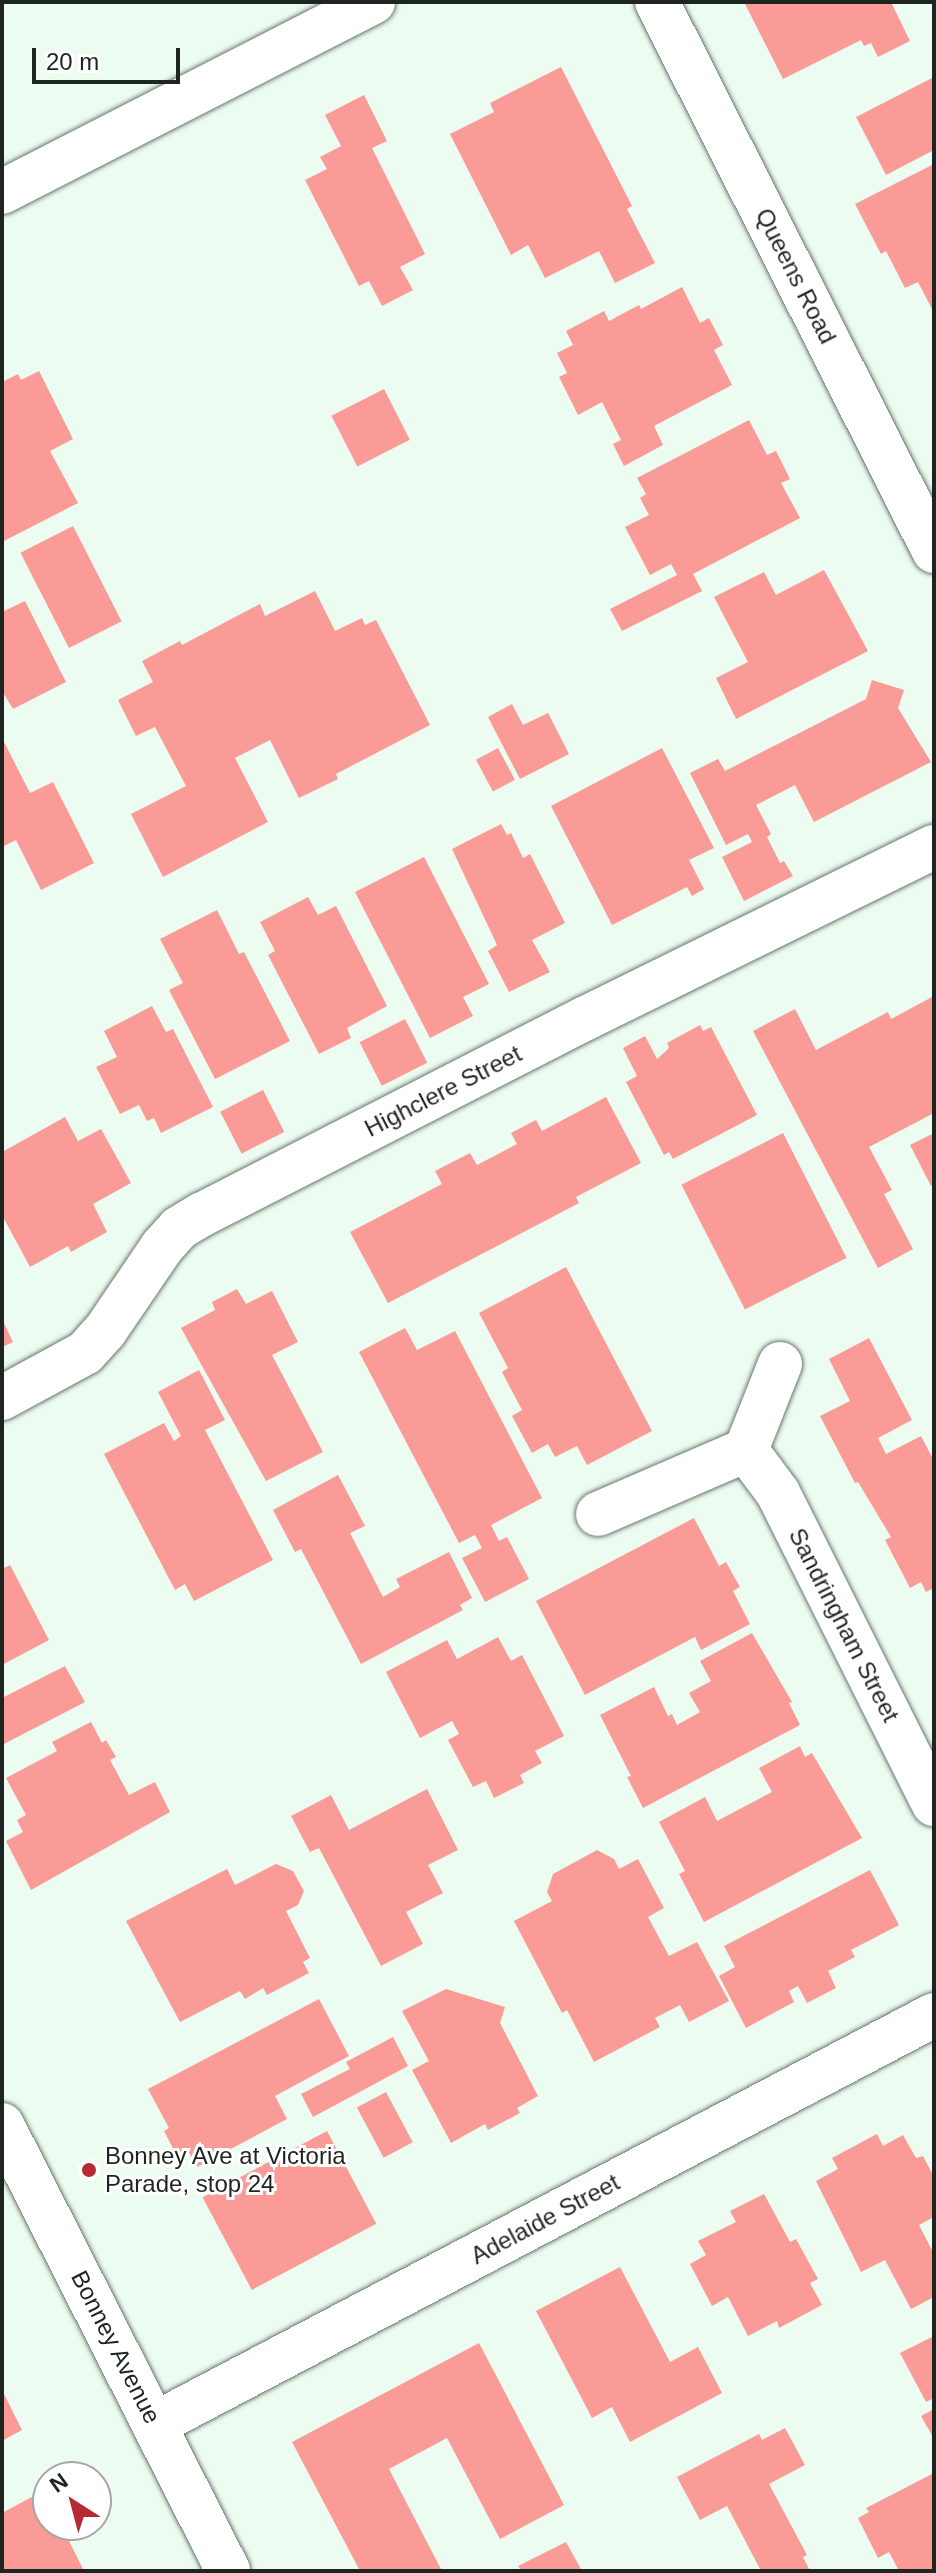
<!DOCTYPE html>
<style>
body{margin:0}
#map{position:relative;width:936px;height:2573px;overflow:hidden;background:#ecfcf0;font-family:Helvetica,sans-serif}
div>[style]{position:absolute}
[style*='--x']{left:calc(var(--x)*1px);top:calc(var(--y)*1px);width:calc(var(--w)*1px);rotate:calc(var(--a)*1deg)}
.building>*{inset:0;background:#fb9b97;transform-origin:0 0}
.roads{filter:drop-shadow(0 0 2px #69776d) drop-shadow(0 0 2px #69776d)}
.minor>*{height:44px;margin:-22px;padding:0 22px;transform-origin:22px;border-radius:22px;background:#fff}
.dots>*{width:22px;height:22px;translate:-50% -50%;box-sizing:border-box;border:4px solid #fff;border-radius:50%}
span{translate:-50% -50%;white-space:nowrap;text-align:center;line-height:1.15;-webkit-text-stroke:6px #fff;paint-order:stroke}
.street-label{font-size:24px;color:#1e2420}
.poi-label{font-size:24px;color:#1e2420}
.left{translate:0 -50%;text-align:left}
.frame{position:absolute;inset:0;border:4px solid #1e2420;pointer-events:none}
.north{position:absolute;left:32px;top:2461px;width:80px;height:80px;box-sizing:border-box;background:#fff;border:2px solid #a5a7a6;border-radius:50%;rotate:324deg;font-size:22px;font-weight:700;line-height:32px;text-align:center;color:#1e2420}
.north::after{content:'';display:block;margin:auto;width:28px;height:36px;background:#b92933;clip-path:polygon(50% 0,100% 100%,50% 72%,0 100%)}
.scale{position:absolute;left:32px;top:48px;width:148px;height:36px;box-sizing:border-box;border:4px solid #1e2420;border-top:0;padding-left:10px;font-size:24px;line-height:28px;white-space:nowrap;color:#1e2420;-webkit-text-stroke:6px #fff;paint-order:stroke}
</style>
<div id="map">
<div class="building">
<div style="clip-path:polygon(744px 2px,891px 2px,910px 41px,878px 57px,871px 43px,864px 46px,861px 40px,783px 79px)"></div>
<div style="clip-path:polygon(561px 67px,632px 206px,627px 209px,655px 263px,615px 283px,599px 251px,545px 278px,528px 245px,511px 255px,450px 134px,494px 112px,490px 103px)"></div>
<div style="clip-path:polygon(934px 77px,934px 150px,886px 175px,856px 117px)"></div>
<div style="clip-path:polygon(364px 95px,387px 141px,372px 148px,425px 254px,400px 267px,413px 290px,382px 306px,369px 281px,359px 286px,305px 180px,327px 169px,320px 157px,341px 146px,325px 115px)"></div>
<div style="clip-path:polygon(934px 164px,934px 313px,918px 282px,905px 288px,886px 251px,881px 254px,855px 204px)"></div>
<div style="clip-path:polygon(682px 287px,700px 323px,709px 318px,723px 345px,714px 350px,732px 385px,654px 426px,663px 445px,624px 466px,613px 444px,621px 440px,602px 402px,578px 415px,559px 377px,567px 373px,557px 353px,573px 345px,566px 331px,604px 311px,609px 321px,639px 305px,641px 309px)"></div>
<div style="clip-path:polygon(39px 371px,73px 439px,50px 451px,78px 503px,2px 542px,2px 382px,18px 374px,21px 380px)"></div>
<div style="left:384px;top:389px;width:57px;height:59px;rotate:63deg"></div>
<div style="clip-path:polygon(749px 420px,767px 455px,776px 451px,790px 479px,781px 483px,800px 518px,693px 574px,702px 591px,622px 631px,610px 609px,677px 575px,671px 564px,650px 575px,625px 527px,649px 515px,640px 498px,646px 494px,637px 478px)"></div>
<div style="left:73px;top:526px;width:107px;height:59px;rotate:63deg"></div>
<div style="clip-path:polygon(824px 570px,868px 651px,736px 719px,716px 678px,748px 662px,714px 597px,764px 572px,776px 595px)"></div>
<div style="clip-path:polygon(315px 591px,335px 631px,362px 618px,365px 625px,376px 620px,430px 725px,336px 774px,338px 779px,299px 798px,270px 740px,235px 758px,268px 822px,163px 877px,131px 814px,186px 786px,155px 727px,136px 736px,118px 700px,153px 682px,142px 661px,180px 641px,182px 645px,260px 604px,265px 616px)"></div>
<div style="clip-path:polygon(25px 601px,66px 682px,13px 709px,2px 691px,2px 612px)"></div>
<div style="clip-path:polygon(872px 680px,904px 690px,898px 708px,931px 762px,814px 822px,795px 785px,756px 805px,771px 834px,767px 837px,780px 863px,784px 861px,793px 876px,744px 901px,722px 857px,752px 842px,748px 834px,726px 845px,690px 773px,718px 759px,725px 771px,866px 699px)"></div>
<div style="clip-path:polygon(512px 704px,523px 725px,548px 713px,569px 754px,520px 779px,488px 717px)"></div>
<div style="clip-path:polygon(2px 738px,30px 793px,53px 782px,94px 863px,41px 890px,16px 840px,2px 847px)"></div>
<div style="left:498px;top:748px;width:36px;height:25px;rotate:62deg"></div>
<div style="clip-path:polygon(662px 748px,714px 848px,689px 860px,704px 889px,692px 896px,687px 887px,612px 925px,551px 806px)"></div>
<div style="clip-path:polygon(501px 824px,507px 835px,511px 833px,523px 858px,530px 854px,565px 923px,532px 940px,550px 972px,509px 992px,488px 951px,497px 945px,452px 849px)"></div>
<div style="clip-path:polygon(424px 857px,489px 984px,463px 997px,473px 1016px,430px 1038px,355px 892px)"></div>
<div style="clip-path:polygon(308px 897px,318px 915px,336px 906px,387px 1006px,347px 1028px,351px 1038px,319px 1054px,268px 955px,275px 951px,260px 922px)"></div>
<div style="clip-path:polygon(217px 910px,239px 954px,244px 952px,290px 1041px,215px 1079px,169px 990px,183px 983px,160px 939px)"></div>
<div style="clip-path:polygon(934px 996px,934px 1113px,869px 1147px,892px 1190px,884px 1194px,913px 1249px,878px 1268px,753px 1031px,795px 1009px,816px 1050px,888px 1012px,891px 1019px)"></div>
<div style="clip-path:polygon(152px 1006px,166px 1032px,173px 1029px,213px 1107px,161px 1133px,154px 1118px,147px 1121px,139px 1105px,120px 1114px,96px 1067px,117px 1057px,104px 1031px)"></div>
<div style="left:405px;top:1019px;width:49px;height:51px;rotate:63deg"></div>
<div style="clip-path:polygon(700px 1025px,703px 1031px,711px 1027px,757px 1115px,673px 1159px,669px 1152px,664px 1155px,626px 1082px,637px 1076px,623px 1048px,645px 1036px,657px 1059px,669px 1048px,667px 1043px)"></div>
<div style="left:263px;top:1090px;width:47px;height:48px;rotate:63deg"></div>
<div style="clip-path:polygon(606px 1097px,641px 1163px,576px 1197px,579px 1203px,388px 1303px,350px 1232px,442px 1184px,435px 1171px,470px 1153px,477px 1165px,517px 1144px,511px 1133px,536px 1120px,542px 1131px)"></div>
<div style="clip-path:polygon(65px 1117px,78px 1141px,101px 1129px,131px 1183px,93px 1204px,107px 1232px,71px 1252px,68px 1246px,30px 1267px,2px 1215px,2px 1152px)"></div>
<div style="left:783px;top:1133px;width:140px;height:114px;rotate:63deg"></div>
<div style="clip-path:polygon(934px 1133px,934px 1184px,931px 1186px,910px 1145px)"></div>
<div style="clip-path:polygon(566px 1267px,652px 1431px,587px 1465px,577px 1446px,555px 1457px,548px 1444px,532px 1453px,512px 1416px,522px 1410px,502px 1372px,508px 1368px,479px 1313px)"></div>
<div style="clip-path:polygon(237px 1289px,246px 1304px,272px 1291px,298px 1342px,272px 1355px,323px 1452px,266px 1481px,181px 1328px,215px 1310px,212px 1302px)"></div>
<div style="clip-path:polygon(2px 1319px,13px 1342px,2px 1347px)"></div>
<div style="clip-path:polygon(405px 1328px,417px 1350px,455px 1331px,542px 1498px,491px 1525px,499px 1541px,507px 1537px,529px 1579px,485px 1602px,462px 1558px,482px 1548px,475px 1535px,459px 1543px,359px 1352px)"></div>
<div style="clip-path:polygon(869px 1338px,912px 1420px,878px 1438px,886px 1454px,921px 1436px,934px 1461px,934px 1588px,926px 1592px,921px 1582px,910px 1588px,885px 1540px,891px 1537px,858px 1482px,855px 1483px,820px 1416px,850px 1401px,829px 1359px)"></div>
<div style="clip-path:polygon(199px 1370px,225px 1420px,205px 1430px,273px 1560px,194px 1601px,185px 1584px,175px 1590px,104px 1454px,164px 1423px,174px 1441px,181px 1436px,158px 1392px)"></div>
<div style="clip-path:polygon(338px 1475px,365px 1526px,350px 1533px,383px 1597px,400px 1587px,396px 1579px,449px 1552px,472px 1598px,460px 1605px,463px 1610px,361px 1664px,301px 1549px,295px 1552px,273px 1510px)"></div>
<div style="clip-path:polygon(694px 1518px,719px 1566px,726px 1562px,740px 1587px,733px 1591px,750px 1624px,701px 1650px,695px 1637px,585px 1695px,536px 1601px)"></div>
<div style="clip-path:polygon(10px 1565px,49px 1640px,2px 1665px,2px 1569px)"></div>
<div style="clip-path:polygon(752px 1633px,792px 1702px,789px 1703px,800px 1725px,643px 1808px,627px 1777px,631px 1776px,600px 1715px,654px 1687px,668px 1716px,672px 1714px,677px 1725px,700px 1712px,689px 1693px,711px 1681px,700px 1661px)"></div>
<div style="clip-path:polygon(498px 1637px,511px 1661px,522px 1655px,564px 1736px,535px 1751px,542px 1763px,520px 1775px,524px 1783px,494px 1798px,486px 1781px,473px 1787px,448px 1740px,459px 1734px,452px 1721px,420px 1738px,386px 1672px,447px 1640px,457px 1659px)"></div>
<div style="clip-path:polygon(65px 1666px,85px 1702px,2px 1745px,2px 1698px)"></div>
<div style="clip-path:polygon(91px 1722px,102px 1743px,106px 1740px,116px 1757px,110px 1760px,129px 1795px,155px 1782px,170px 1812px,31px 1890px,6px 1841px,23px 1832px,17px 1820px,26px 1815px,6px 1778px,57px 1751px,52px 1742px)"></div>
<div style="clip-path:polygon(800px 1746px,805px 1757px,812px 1753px,862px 1838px,704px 1922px,679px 1874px,685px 1871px,659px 1822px,705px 1797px,717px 1821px,772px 1792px,759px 1768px)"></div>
<div style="clip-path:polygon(427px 1789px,458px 1850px,428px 1865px,443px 1893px,406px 1912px,423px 1944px,381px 1966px,319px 1848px,310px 1852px,291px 1816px,331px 1795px,349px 1830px)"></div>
<div style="clip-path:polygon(597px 1850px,614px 1859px,619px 1869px,638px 1859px,664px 1908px,648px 1917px,669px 1956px,697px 1942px,729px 2001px,689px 2022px,680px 2005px,655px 2018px,660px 2027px,594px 2062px,567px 2010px,562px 2013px,514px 1921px,552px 1901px,547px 1892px,553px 1874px)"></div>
<div style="clip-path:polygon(276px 1864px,293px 1871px,304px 1891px,298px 1905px,286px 1911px,310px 1958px,303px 1962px,309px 1973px,267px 1995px,263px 1988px,245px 1999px,240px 1991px,180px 2022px,126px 1921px,227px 1869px,235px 1885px)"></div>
<div style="clip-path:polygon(870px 1870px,899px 1925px,851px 1950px,855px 1957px,828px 1971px,836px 1988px,807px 2003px,798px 1986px,789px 1991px,794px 2002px,746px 2028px,719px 1976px,735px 1967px,724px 1946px)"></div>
<div style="clip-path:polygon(446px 1989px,505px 2007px,500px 2023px,538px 2096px,517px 2108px,520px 2113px,488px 2130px,485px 2124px,451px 2143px,412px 2070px,429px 2061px,402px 2011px)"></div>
<div style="clip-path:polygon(319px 1999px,349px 2056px,275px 2096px,287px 2119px,197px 2167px,188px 2151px,177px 2156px,164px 2131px,169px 2128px,148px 2089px)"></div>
<div style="clip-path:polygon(393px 2037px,408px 2066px,313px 2117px,301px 2094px,350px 2069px,346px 2062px)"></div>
<div style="left:386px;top:2092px;width:57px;height:33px;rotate:62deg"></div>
<div style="left:327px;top:2131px;width:105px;height:141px;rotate:62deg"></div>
<div style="clip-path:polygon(877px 2134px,883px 2146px,903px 2135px,916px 2158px,923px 2156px,934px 2177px,934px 2217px,919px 2225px,934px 2254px,934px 2297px,911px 2309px,885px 2260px,861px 2272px,816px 2181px,838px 2169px,832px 2158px)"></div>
<div style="clip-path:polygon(764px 2194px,790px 2242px,796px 2239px,818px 2279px,810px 2283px,822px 2305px,779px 2328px,777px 2321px,748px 2336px,728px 2297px,712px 2306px,690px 2264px,706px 2255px,698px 2241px,736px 2222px,730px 2211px)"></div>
<div style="clip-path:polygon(620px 2267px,670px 2362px,698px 2347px,722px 2393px,630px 2442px,612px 2407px,592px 2418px,536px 2311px)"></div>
<div style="clip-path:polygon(934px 2336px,934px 2398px,926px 2402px,900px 2353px)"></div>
<div style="clip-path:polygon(479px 2343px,564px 2505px,500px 2539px,447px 2438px,389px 2469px,442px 2571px,360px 2571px,292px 2442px)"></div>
<div style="clip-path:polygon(2px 2390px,22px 2430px,2px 2441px)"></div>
<div style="clip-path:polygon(934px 2409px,934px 2439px,921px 2416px)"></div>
<div style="clip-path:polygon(785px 2428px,805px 2465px,769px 2484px,807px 2555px,803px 2557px,810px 2571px,761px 2571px,727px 2506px,700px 2520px,677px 2477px,759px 2434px,762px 2440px)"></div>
<div style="clip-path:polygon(934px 2473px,934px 2571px,899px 2571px,889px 2552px,878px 2558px,858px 2518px,869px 2512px,866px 2508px)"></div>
<div style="clip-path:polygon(43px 2491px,48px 2500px,48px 2525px,61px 2525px,84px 2571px,2px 2571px,2px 2513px)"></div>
<div style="clip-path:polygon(566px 2542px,582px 2571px,521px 2571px,518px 2566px)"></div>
</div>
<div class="roads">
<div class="minor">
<div style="--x:657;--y:2;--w:615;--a:63.23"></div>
<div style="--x:2;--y:192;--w:417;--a:-27.1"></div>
<div style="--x:780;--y:1364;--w:92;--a:111.6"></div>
<div style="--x:746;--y:1450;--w:54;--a:53.3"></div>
<div style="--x:778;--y:1493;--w:348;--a:63.4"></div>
<div style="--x:2;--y:1398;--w:94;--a:-28.5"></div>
<div style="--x:85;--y:1353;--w:30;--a:-48"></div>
<div style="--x:105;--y:1331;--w:102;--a:-55.8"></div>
<div style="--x:162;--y:1247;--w:25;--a:-48"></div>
<div style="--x:179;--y:1228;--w:26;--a:-31"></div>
<div style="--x:201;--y:1215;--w:432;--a:-27.1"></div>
<div style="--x:586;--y:1018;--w:388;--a:-26.2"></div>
<div style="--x:598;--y:1514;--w:161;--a:-23.4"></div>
<div style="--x:2;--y:2125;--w:500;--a:63.1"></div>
<div style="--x:155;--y:2424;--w:880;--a:-27.7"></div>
</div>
</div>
<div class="dots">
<div style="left:89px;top:2170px;background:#b92933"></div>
</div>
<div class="street-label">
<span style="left:796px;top:276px;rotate:63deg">Queens Road</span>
<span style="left:443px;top:1091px;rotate:-27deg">Highclere Street</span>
<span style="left:844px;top:1625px;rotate:63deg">Sandringham Street</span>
<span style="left:545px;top:2219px;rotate:-28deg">Adelaide Street</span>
<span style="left:116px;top:2347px;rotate:63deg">Bonney Avenue</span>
</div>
<div class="poi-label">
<span class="left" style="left:105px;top:2170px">Bonney Ave at Victoria<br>Parade, stop 24</span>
</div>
<div class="frame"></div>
<div class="north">N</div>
<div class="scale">20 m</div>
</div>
